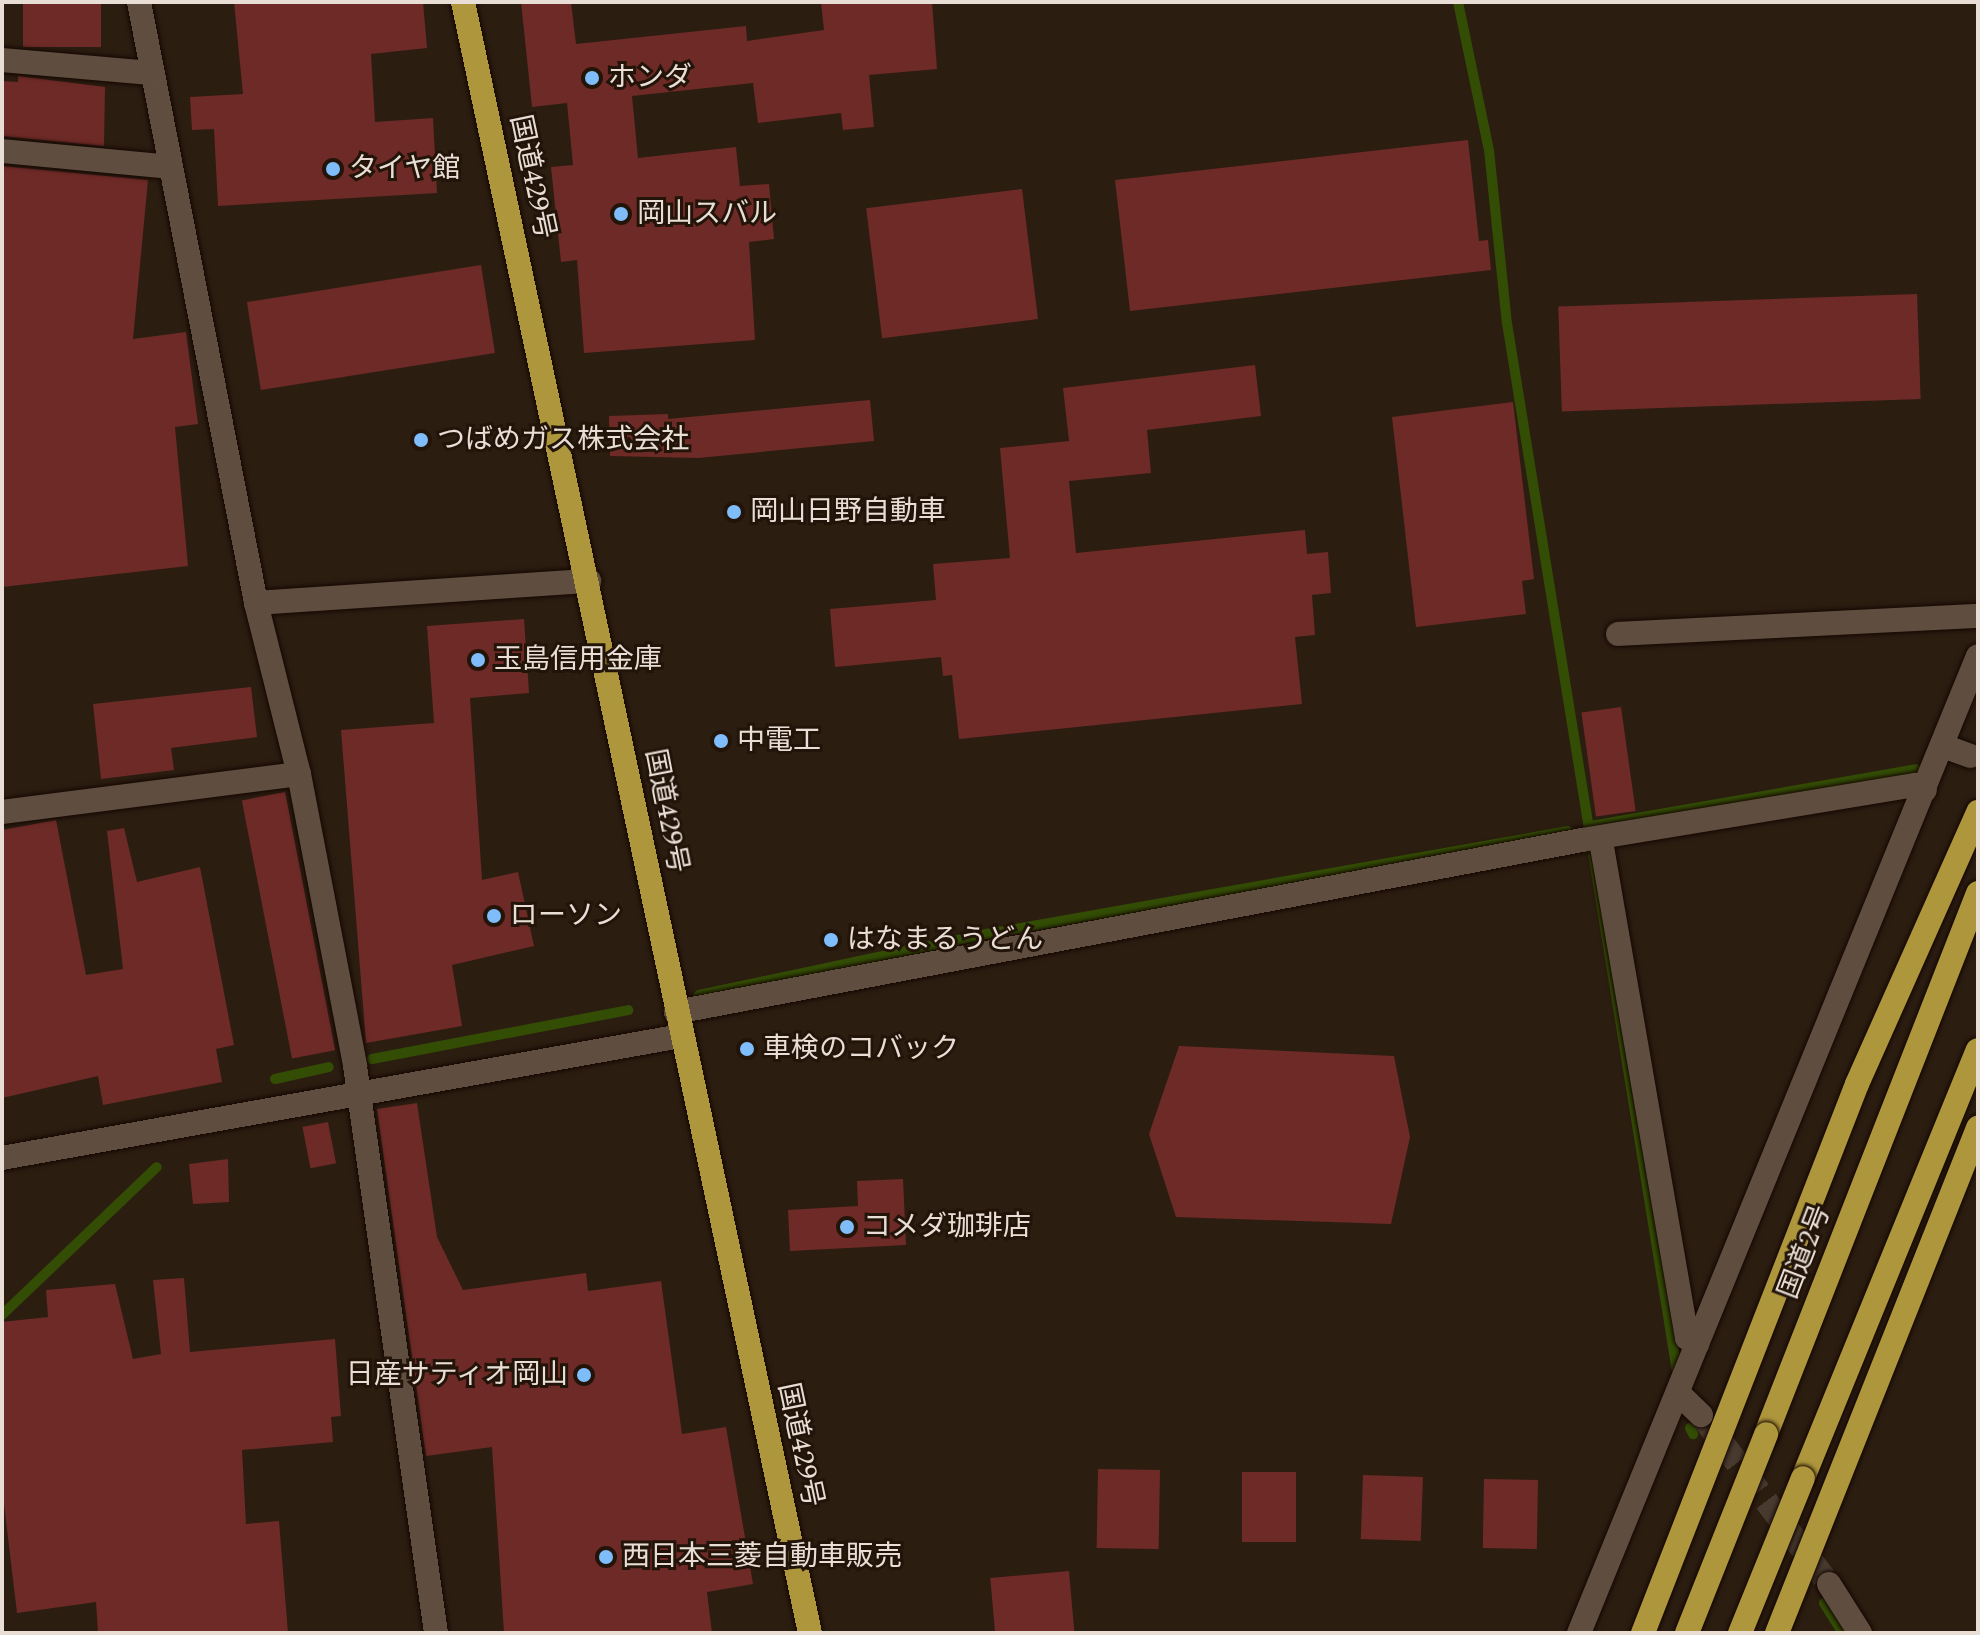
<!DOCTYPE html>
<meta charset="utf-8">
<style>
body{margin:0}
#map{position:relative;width:1980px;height:1635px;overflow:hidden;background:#2c1d11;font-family:Spectral,"Noto Sans JP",serif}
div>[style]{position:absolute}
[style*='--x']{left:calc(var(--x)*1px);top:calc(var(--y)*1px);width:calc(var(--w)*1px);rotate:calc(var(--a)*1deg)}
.stream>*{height:10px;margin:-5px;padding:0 5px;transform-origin:5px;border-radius:5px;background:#334d05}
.building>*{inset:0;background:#6e2a26;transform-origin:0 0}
.street-tunnel>*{height:24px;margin-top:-12px;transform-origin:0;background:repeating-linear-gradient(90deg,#483a2f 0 24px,transparent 0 36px)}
.roads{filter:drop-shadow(0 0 2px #140701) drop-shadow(0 0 2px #140701)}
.street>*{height:24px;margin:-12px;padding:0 12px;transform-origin:12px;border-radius:12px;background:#5f4e40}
.secondary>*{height:24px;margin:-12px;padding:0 12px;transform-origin:12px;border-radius:12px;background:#5f4e40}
.highway>*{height:24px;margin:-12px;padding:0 12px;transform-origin:12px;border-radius:12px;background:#ae963c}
.bridges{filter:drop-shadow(0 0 2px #140701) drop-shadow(0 0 2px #140701)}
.highway-bridge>*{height:24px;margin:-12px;padding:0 12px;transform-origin:12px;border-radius:12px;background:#ae963c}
.dots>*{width:22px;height:22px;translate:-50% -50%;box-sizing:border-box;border:4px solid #221408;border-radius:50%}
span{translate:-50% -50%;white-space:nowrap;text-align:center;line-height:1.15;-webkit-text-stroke:6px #221408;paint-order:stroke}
.poi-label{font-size:28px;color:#e8ded6}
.left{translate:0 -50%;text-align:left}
.right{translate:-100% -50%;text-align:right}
.street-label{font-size:28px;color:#e8ded6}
.frame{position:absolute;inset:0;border:4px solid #e8ded6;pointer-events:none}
</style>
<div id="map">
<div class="stream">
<div style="--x:1458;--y:2;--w:151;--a:78.2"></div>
<div style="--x:1489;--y:150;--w:174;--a:84.1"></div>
<div style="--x:1507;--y:323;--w:1063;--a:80.79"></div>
<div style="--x:1591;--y:826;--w:330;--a:-9.9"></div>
<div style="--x:699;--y:995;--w:294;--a:-12"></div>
<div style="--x:987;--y:934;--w:590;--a:-10.05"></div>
<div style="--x:372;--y:1059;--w:261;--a:-10.8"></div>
<div style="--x:275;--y:1079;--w:55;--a:-12.5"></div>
<div style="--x:2;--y:1315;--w:214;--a:-43.7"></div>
<div style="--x:1690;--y:1428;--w:7;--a:63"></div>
<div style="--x:1824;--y:1603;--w:36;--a:58"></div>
</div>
<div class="building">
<div style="left:23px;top:2px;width:78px;height:45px"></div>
<div style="clip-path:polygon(234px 2px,423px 2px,427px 48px,371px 54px,375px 122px,433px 118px,437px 193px,218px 206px,214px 129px,192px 130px,190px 97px,243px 94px)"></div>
<div style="clip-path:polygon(521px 2px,571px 2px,576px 44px,746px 26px,747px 41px,824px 30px,821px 2px,932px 2px,937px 69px,869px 75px,874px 127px,843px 130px,841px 113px,758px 123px,753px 83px,632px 96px,638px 158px,736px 147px,740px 186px,769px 184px,774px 239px,749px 242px,755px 340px,584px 353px,577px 260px,561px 262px,551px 167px,573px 165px,567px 103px,532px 107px)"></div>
<div style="clip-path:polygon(18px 76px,105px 87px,104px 146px,2px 136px,2px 81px,18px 82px)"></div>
<div style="clip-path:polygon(1468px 140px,1479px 241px,1488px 240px,1491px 270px,1130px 311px,1115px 180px)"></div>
<div style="clip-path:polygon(2px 166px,148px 180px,133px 339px,186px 332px,198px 424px,175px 427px,188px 566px,2px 587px)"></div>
<div style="left:1022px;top:189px;width:131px;height:157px;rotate:83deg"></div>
<div style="left:481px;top:265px;width:89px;height:237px;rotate:81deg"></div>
<div style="left:1917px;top:294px;width:105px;height:359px;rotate:88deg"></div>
<div style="clip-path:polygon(1255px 365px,1261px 416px,1147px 430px,1151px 473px,1069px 481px,1076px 553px,1305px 530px,1307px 554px,1328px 552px,1331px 593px,1312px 595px,1315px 635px,1295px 637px,1302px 704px,959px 739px,952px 675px,943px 676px,941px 657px,835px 667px,830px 609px,936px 600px,933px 564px,1010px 558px,1000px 448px,1069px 441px,1063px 388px)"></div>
<div style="clip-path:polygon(870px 400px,874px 441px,698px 458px,610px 456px,609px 416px,668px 414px,668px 419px)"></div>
<div style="clip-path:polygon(1513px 402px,1534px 579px,1522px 581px,1526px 614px,1416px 627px,1392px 417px)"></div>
<div style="clip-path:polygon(524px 619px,529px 693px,470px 698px,482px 880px,518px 872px,534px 946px,452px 965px,462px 1026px,366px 1043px,341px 730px,434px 723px,427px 626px)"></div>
<div style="clip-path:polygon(251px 687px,257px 737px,171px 748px,174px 770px,101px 779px,93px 704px)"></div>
<div style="left:1621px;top:707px;width:105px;height:40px;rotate:82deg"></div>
<div style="left:285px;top:792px;width:263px;height:44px;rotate:79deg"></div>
<div style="clip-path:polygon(56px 820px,86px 975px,123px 969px,107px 831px,124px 828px,137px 882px,200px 867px,234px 1045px,216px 1049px,222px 1082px,103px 1105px,98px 1076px,2px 1098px,2px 830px)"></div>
<div style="clip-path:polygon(1179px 1046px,1394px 1056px,1410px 1137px,1391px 1224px,1176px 1217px,1149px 1134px)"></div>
<div style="clip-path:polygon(417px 1103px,437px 1237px,463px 1290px,586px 1273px,588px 1291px,661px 1281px,682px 1434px,726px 1427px,753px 1584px,707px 1592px,712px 1633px,504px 1633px,492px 1447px,426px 1456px,377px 1109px)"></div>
<div style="left:328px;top:1122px;width:42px;height:26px;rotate:79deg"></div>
<div style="clip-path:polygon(228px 1159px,229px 1202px,193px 1204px,189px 1164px)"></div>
<div style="clip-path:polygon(903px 1179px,906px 1245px,790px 1251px,788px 1210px,858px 1206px,857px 1181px)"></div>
<div style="clip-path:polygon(184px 1278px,190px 1352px,335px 1339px,341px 1416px,331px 1417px,333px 1442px,242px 1450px,246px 1524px,279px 1521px,288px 1633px,98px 1633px,96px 1602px,17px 1613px,2px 1487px,2px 1322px,48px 1317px,46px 1290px,115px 1284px,133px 1359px,161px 1354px,153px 1280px)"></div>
<div style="left:1098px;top:1469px;width:62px;height:79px;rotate:1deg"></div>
<div style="left:1242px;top:1472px;width:54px;height:70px"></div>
<div style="left:1363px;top:1475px;width:60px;height:64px;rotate:2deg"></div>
<div style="left:1484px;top:1479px;width:54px;height:69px;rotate:1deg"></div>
<div style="left:1069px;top:1571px;width:62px;height:79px;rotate:85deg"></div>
</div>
<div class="street-tunnel">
<div style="--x:1701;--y:1415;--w:212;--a:52.9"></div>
</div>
<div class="roads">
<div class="street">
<div style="--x:139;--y:2;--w:612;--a:78.98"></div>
<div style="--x:256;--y:603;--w:176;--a:75.9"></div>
<div style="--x:299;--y:774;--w:297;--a:79.1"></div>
<div style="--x:355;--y:1066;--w:573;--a:81.87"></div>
<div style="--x:2;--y:60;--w:149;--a:5"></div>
<div style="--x:2;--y:151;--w:169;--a:5.4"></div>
<div style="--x:256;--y:603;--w:334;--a:-3.8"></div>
<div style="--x:1618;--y:634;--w:360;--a:-2.9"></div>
<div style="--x:1943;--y:746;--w:29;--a:20"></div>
<div style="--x:2;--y:812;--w:299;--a:-7.3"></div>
<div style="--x:1601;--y:841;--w:504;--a:80.18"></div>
<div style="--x:1687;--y:1338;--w:12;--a:31"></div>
<div style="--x:676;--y:1012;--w:922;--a:-10.75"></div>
<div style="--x:1582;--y:840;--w:338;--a:-9.4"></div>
<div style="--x:1915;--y:785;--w:11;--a:27"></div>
<div style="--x:1678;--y:1393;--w:32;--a:44"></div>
<div style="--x:1829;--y:1584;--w:58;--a:57.7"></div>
<div style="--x:1579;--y:1633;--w:1055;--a:-67.79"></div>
</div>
<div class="secondary">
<div style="--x:2;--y:1158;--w:690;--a:-10.19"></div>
</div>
<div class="highway">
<div style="--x:463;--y:2;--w:1668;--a:77.99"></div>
<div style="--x:1766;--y:1434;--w:581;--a:-68.6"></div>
<div style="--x:1803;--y:1478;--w:462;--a:-67.8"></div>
<div style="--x:1643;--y:1633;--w:589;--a:-68.7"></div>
<div style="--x:1857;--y:1084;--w:298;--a:-66"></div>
<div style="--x:1777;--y:1633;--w:544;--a:-68.3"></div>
</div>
</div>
<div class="bridges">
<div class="highway-bridge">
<div style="--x:1687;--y:1633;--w:214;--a:-68.3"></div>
<div style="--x:1740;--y:1633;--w:167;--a:-67.9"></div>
</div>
</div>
<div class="dots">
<div style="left:592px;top:78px;background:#7fbdfa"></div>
<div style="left:333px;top:169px;background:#7fbdfa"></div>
<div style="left:621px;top:214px;background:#7fbdfa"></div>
<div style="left:421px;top:440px;background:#7fbdfa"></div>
<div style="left:734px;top:512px;background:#7fbdfa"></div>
<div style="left:478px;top:660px;background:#7fbdfa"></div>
<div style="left:721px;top:741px;background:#7fbdfa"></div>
<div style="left:494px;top:916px;background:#7fbdfa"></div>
<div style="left:831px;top:940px;background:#7fbdfa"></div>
<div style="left:747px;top:1049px;background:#7fbdfa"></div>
<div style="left:847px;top:1227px;background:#7fbdfa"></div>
<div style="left:584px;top:1375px;background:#7fbdfa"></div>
<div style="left:606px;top:1557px;background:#7fbdfa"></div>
</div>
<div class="poi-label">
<span class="left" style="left:608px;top:78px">ホンダ</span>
<span class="left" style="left:349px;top:169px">タイヤ館</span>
<span class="left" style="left:637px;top:214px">岡山スバル</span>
<span class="left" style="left:437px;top:440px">つばめガス株式会社</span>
<span class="left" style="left:750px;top:512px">岡山日野自動車</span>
<span class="left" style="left:494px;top:660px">玉島信用金庫</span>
<span class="left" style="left:737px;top:741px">中電工</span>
<span class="left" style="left:510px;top:916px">ローソン</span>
<span class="left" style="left:847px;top:940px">はなまるうどん</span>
<span class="left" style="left:763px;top:1049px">車検のコバック</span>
<span class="left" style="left:863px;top:1227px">コメダ珈琲店</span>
<span class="right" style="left:568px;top:1375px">日産サティオ岡山</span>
<span class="left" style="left:622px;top:1557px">西日本三菱自動車販売</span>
</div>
<div class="street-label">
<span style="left:532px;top:177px;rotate:78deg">国道429号</span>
<span style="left:666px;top:811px;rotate:79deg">国道429号</span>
<span style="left:1805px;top:1252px;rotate:-69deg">国道2号</span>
<span style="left:800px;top:1445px;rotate:78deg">国道429号</span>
</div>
<div class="frame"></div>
</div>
